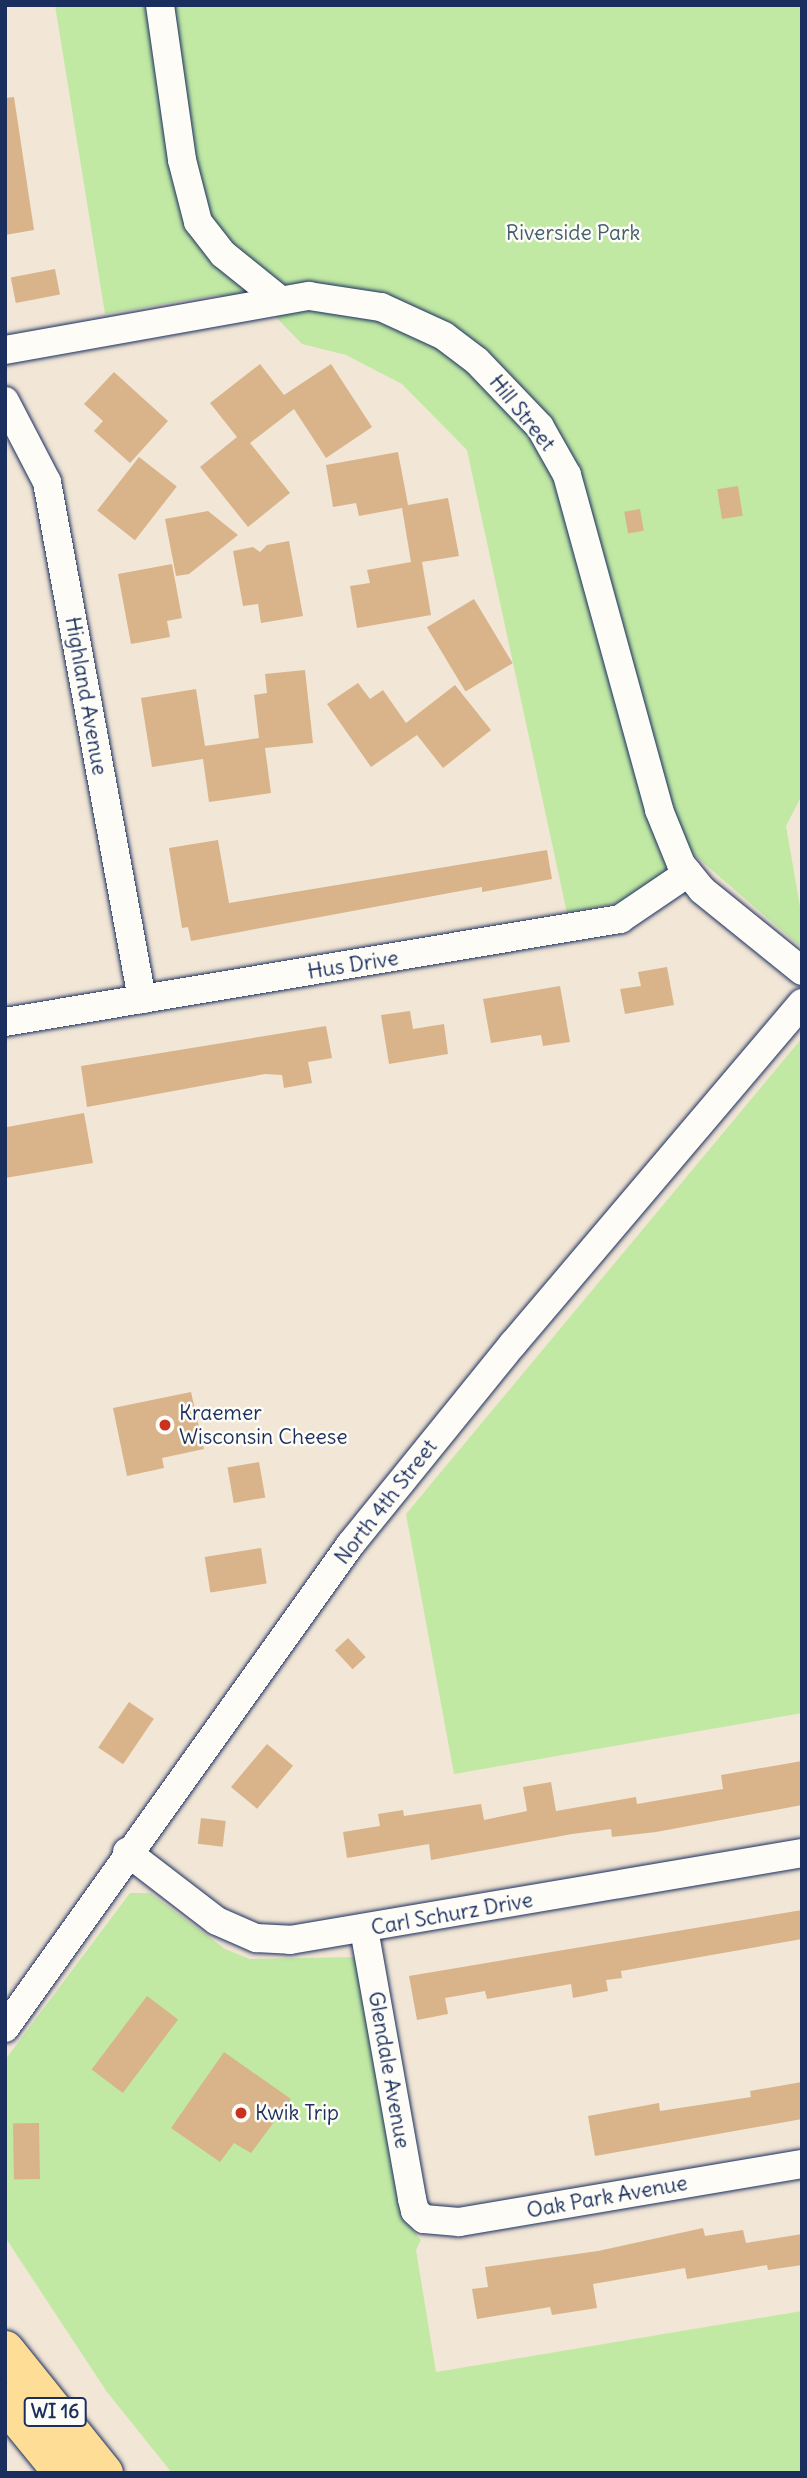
<!DOCTYPE html>
<style>
body{margin:0}
#map{position:relative;width:807px;height:2478px;overflow:hidden;background:#f2e6d6;font-family:Delius,sans-serif}
div>[style]{position:absolute}
[style*='--x']{left:calc(var(--x)*1px);top:calc(var(--y)*1px);width:calc(var(--w)*1px);rotate:calc(var(--a)*1deg)}
.green>*{inset:0;background:#c1e9a4}
.building>*{inset:0;background:#d9b48a;transform-origin:0 0}
.roads{filter:drop-shadow(0 0 2px #1b2f5e) drop-shadow(0 0 2px #1b2f5e)}
.minor>*{height:28px;margin:-14px;padding:0 14px;transform-origin:14px;border-radius:14px;background:#fdfcf7}
.highway>*{height:38px;margin:-19px;padding:0 19px;transform-origin:19px;border-radius:19px;background:#fedd96}
.dots>*{width:19px;height:19px;translate:-50% -50%;box-sizing:border-box;border:4px solid #fdfcf7;border-radius:50%}
span{translate:-50% -50%;white-space:nowrap;text-align:center;line-height:1.15;-webkit-text-stroke:5px #fdfcf7;paint-order:stroke}
.shield-label span{padding:2px 5px;background:#fdfcf7;border:2px solid;border-radius:5px;-webkit-text-stroke-width:0}
.shield-label{font-size:19px;color:#1b2f5e;font-weight:700}
.park-label{font-size:21px;color:#445e70}
.street-label{font-size:21px;color:#1b2f5e}
.poi-label{font-size:21px;color:#1b2f5e}
.left{translate:0 -50%;text-align:left}
.frame{position:absolute;inset:0;border:7px solid #1b2f5e;pointer-events:none}
</style>
<div id="map">
<div class="green">
<div style="clip-path:polygon(55px 5px,802px 5px,802px 795px,786px 826px,802px 918px,802px 948px,691px 852px,627px 901px,567px 913px,467px 450px,402px 384px,346px 355px,302px 344px,267px 308px,217px 295px,105px 314px)"></div>
<div style="clip-path:polygon(802px 1038px,802px 1713px,454px 1774px,406px 1514px)"></div>
<div style="clip-path:polygon(130px 1893px,150px 1893px,225px 1949px,250px 1959px,355px 1957px,363px 1978px,403px 2219px,421px 2240px,416px 2250px,436px 2372px,802px 2311px,802px 2473px,172px 2473px,107px 2392px,5px 2237px,5px 2060px)"></div>
</div>
<div class="building">
<div style="clip-path:polygon(14px 97px,34px 230px,5px 235px,5px 98px)"></div>
<div style="left:55px;top:269px;width:26px;height:45px;rotate:79deg"></div>
<div style="clip-path:polygon(260px 364px,284px 395px,331px 364px,372px 427px,326px 458px,294px 409px,250px 443px,290px 493px,248px 527px,200px 467px,237px 437px,210px 403px)"></div>
<div style="clip-path:polygon(114px 372px,168px 421px,130px 463px,94px 431px,103px 421px,84px 404px)"></div>
<div style="clip-path:polygon(398px 452px,408px 505px,448px 498px,459px 556px,422px 562px,431px 615px,357px 628px,350px 586px,370px 583px,367px 570px,411px 562px,402px 508px,359px 516px,356px 503px,333px 507px,326px 465px)"></div>
<div style="left:139px;top:457px;width:48px;height:68px;rotate:38deg"></div>
<div style="left:738px;top:486px;width:30px;height:21px;rotate:81deg"></div>
<div style="left:640px;top:509px;width:22px;height:16px;rotate:80deg"></div>
<div style="clip-path:polygon(208px 511px,238px 535px,189px 574px,176px 576px,165px 519px)"></div>
<div style="clip-path:polygon(289px 541px,303px 616px,261px 623px,258px 604px,243px 606px,233px 551px,253px 547px,260px 552px,267px 545px)"></div>
<div style="clip-path:polygon(172px 564px,182px 618px,167px 621px,170px 637px,131px 644px,118px 574px)"></div>
<div style="left:474px;top:599px;width:75px;height:55px;rotate:59deg"></div>
<div style="clip-path:polygon(305px 670px,313px 743px,265px 748px,271px 793px,209px 802px,203px 759px,152px 767px,141px 698px,196px 689px,205px 746px,259px 738px,254px 695px,267px 693px,265px 674px)"></div>
<div style="clip-path:polygon(358px 683px,370px 699px,383px 690px,406px 723px,455px 685px,491px 730px,443px 768px,417px 735px,371px 767px,327px 704px)"></div>
<div style="clip-path:polygon(218px 840px,229px 903px,547px 850px,552px 879px,482px 892px,482px 887px,191px 941px,188px 927px,182px 928px,169px 848px)"></div>
<div style="clip-path:polygon(667px 967px,674px 1005px,625px 1014px,620px 989px,641px 986px,638px 972px)"></div>
<div style="clip-path:polygon(560px 986px,570px 1042px,543px 1046px,541px 1035px,491px 1043px,483px 999px)"></div>
<div style="clip-path:polygon(410px 1011px,413px 1029px,444px 1024px,448px 1054px,389px 1064px,381px 1015px)"></div>
<div style="clip-path:polygon(326px 1026px,332px 1058px,308px 1062px,312px 1083px,284px 1088px,282px 1075px,265px 1074px,87px 1107px,81px 1066px)"></div>
<div style="clip-path:polygon(84px 1113px,93px 1163px,5px 1178px,7px 1127px)"></div>
<div style="clip-path:polygon(191px 1392px,204px 1449px,162px 1458px,164px 1468px,127px 1476px,113px 1408px)"></div>
<div style="left:259px;top:1462px;width:36px;height:32px;rotate:80deg"></div>
<div style="left:261px;top:1548px;width:36px;height:57px;rotate:81deg"></div>
<div style="left:348px;top:1638px;width:26px;height:18px;rotate:47deg"></div>
<div style="left:129px;top:1702px;width:30px;height:55px;rotate:34deg"></div>
<div style="left:267px;top:1744px;width:34px;height:56px;rotate:40deg"></div>
<div style="clip-path:polygon(802px 1761px,802px 1805px,656px 1832px,612px 1837px,611px 1829px,572px 1834px,431px 1860px,429px 1844px,347px 1858px,343px 1832px,380px 1826px,378px 1814px,403px 1810px,404px 1816px,481px 1804px,484px 1820px,527px 1811px,523px 1787px,551px 1782px,556px 1811px,636px 1797px,637px 1804px,723px 1789px,721px 1775px)"></div>
<div style="left:201px;top:1818px;width:25px;height:26px;rotate:7deg"></div>
<div style="clip-path:polygon(802px 1910px,802px 1939px,621px 1971px,622px 1978px,606px 1980px,608px 1991px,573px 1998px,571px 1984px,487px 1999px,485px 1991px,445px 1998px,448px 2014px,417px 2020px,409px 1976px)"></div>
<div style="left:147px;top:1996px;width:39px;height:92px;rotate:37deg"></div>
<div style="clip-path:polygon(224px 2052px,291px 2099px,251px 2153px,234px 2143px,220px 2162px,171px 2128px)"></div>
<div style="clip-path:polygon(802px 2082px,802px 2119px,595px 2156px,588px 2116px,659px 2103px,660px 2111px,751px 2097px,750px 2091px)"></div>
<div style="left:39px;top:2123px;width:56px;height:26px;rotate:89deg"></div>
<div style="clip-path:polygon(703px 2228px,705px 2236px,743px 2230px,746px 2243px,802px 2234px,802px 2265px,768px 2270px,767px 2265px,687px 2279px,685px 2268px,593px 2284px,597px 2308px,552px 2315px,550px 2307px,477px 2319px,472px 2289px,488px 2287px,485px 2267px,598px 2251px)"></div>
</div>
<div class="roads">
<div class="minor">
<div style="--x:160;--y:5;--w:157;--a:81.9"></div>
<div style="--x:182;--y:160;--w:64;--a:75.5"></div>
<div style="--x:198;--y:222;--w:41;--a:52"></div>
<div style="--x:223;--y:254;--w:72;--a:38.8"></div>
<div style="--x:5;--y:350;--w:309;--a:-10.1"></div>
<div style="--x:309;--y:296;--w:73;--a:8.7"></div>
<div style="--x:381;--y:307;--w:69;--a:24.7"></div>
<div style="--x:444;--y:336;--w:41;--a:37.1"></div>
<div style="--x:477;--y:361;--w:91;--a:46.3"></div>
<div style="--x:540;--y:427;--w:55;--a:60.6"></div>
<div style="--x:567;--y:475;--w:347;--a:74.6"></div>
<div style="--x:659;--y:810;--w:58;--a:67.8"></div>
<div style="--x:681;--y:864;--w:33;--a:51"></div>
<div style="--x:702;--y:890;--w:129;--a:39"></div>
<div style="--x:5;--y:401;--w:91;--a:62.6"></div>
<div style="--x:47;--y:482;--w:526;--a:79.59"></div>
<div style="--x:5;--y:1022;--w:624;--a:-9.51"></div>
<div style="--x:620;--y:919;--w:82;--a:-34.1"></div>
<div style="--x:127;--y:1852;--w:113;--a:37.5"></div>
<div style="--x:217;--y:1921;--w:43;--a:23.6"></div>
<div style="--x:256;--y:1938;--w:34;--a:3"></div>
<div style="--x:290;--y:1940;--w:519;--a:-9.64"></div>
<div style="--x:364;--y:1929;--w:274;--a:79.9"></div>
<div style="--x:412;--y:2199;--w:12;--a:76"></div>
<div style="--x:415;--y:2211;--w:12;--a:42"></div>
<div style="--x:424;--y:2219;--w:35;--a:5"></div>
<div style="--x:459;--y:2222;--w:348;--a:-9.6"></div>
<div style="--x:5;--y:2028;--w:594;--a:-54.46"></div>
<div style="--x:350;--y:1545;--w:259;--a:-51"></div>
<div style="--x:513;--y:1344;--w:447;--a:-49.7"></div>
</div>
<div class="highway">
<div style="--x:5;--y:2350;--w:158;--a:51.2"></div>
<div style="--x:5;--y:2402;--w:92;--a:50.8"></div>
</div>
</div>
<div class="dots">
<div style="left:165px;top:1425px;background:#c8321e"></div>
<div style="left:241px;top:2113px;background:#c8321e"></div>
</div>
<div class="shield-label">
<span style="left:55px;top:2412px">WI 16</span>
</div>
<div class="park-label">
<span style="left:573px;top:233px">Riverside Park</span>
</div>
<div class="street-label">
<span style="left:522px;top:413px;rotate:51deg">Hill Street</span>
<span style="left:86px;top:696px;rotate:80deg">Highland Avenue</span>
<span style="left:353px;top:965px;rotate:-9deg">Hus Drive</span>
<span style="left:386px;top:1502px;rotate:-52deg">North 4th Street</span>
<span style="left:452px;top:1914px;rotate:-10deg">Carl Schurz Drive</span>
<span style="left:389px;top:2070px;rotate:80deg">Glendale Avenue</span>
<span style="left:607px;top:2197px;rotate:-10deg">Oak Park Avenue</span>
</div>
<div class="poi-label">
<span class="left" style="left:179px;top:1425px">Kraemer<br>Wisconsin Cheese</span>
<span class="left" style="left:255px;top:2113px">Kwik Trip</span>
</div>
<div class="frame"></div>
</div>
